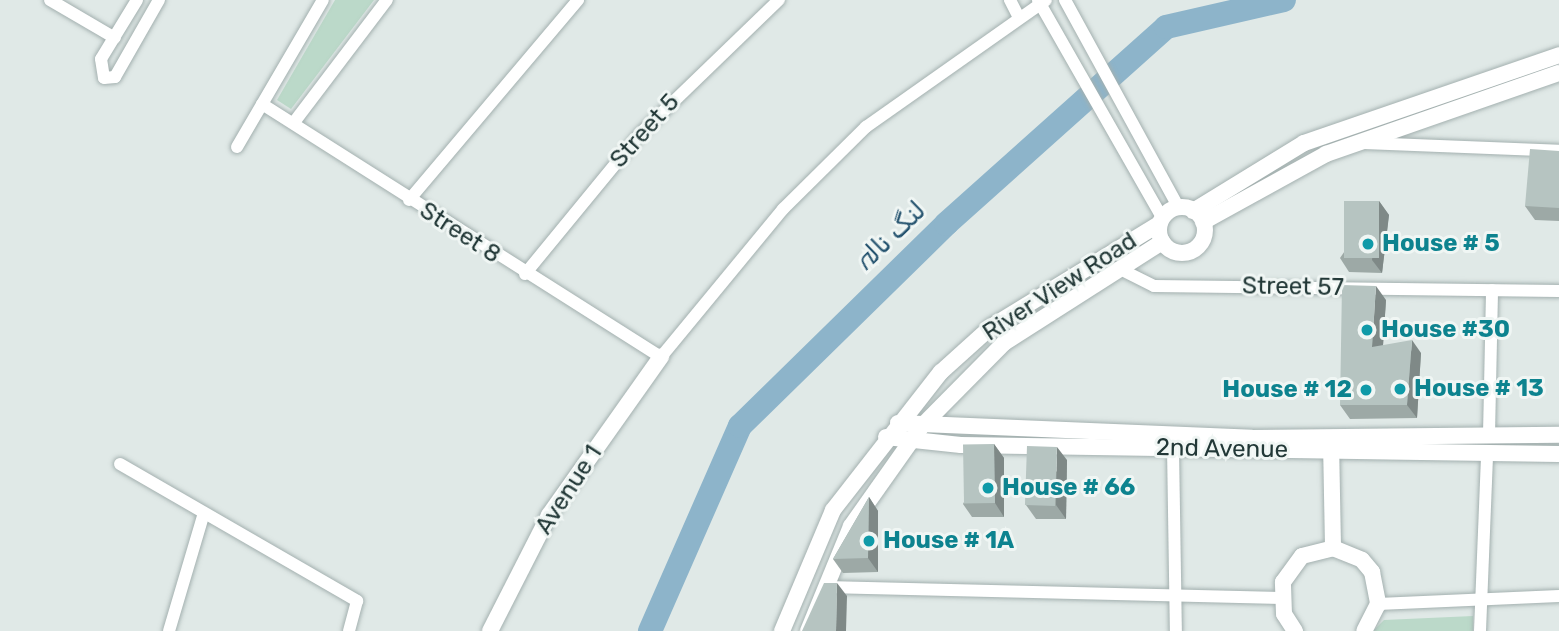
<!DOCTYPE html>
<meta charset="utf-8">
<style>
body{margin:0}
#map{position:relative;width:1559px;height:631px;overflow:hidden;background:#e0e9e7;font-family:Rubik,Cairo,sans-serif}
div>[style]{position:absolute}
[style*='--x']{left:calc(var(--x)*1px);top:calc(var(--y)*1px);width:calc(var(--w)*1px);rotate:calc(var(--a)*1deg)}
.green>*{inset:0;background:#bbd9c9}
.river>*{height:24px;margin:-12px;padding:0 12px;transform-origin:12px;border-radius:12px;background:#8db4ca}
.roads{filter:drop-shadow(0 0 2px #a3b0af) drop-shadow(0 0 2px #a3b0af)}
.minor>*{height:12px;margin:-6px;padding:0 6px;transform-origin:6px;border-radius:6px;background:#fff}
.tertiary>*{height:16px;margin:-8px;padding:0 8px;transform-origin:8px;border-radius:8px;background:#fff}
.tertiary>.ring{margin:-8px;padding:0;box-sizing:content-box;background:none;border:16px solid #fff;border-radius:50%}
.wall>*{inset:0;background:#9da9a6}
.shaded-wall>*{inset:0;background:#7f8987}
.building>*{inset:0;background:#b6c4c1;transform-origin:0 0}
.dots>*{width:19px;height:19px;translate:-50% -50%;box-sizing:border-box;border:4px solid #f0f6f4;border-radius:50%}
span{translate:-50% -50%;white-space:nowrap;text-align:center;line-height:1.15;-webkit-text-stroke:6px #f0f6f4;paint-order:stroke}
.street-label{font-size:24px;color:#223837}
.culture-label{font-size:24px;color:#0d838f;font-weight:700}
.left{translate:0 -50%;text-align:left}
.right{translate:-100% -50%;text-align:right}
.water-label{font-size:26px;color:#23526e;font-style:italic}
</style>
<div id="map">
<div class="green">
<div style="clip-path:polygon(335px 0,374px 0,291px 109px,277px 100px)"></div>
<div style="clip-path:polygon(1473px 616px,1473px 631px,1373px 631px,1384px 620px)"></div>
</div>
<div class="river">
<div style="--x:650;--y:631;--w:224;--a:-66.3"></div>
<div style="--x:740;--y:426;--w:289;--a:-44.4"></div>
<div style="--x:946;--y:224;--w:295;--a:-41.8"></div>
<div style="--x:1166;--y:27;--w:121;--a:-12.9"></div>
</div>
<div class="roads">
<div class="minor">
<div style="--x:50;--y:0;--w:75;--a:30.3"></div>
<div style="--x:137;--y:0;--w:69;--a:121.4"></div>
<div style="--x:101;--y:59;--w:19;--a:81"></div>
<div style="--x:104;--y:78;--w:11;--a:-5"></div>
<div style="--x:115;--y:77;--w:89;--a:-60.3"></div>
<div style="--x:1010;--y:0;--w:20;--a:63"></div>
<div style="--x:1038;--y:0;--w:252;--a:60.3"></div>
<div style="--x:1065;--y:0;--w:237;--a:61.3"></div>
<div style="--x:262;--y:104;--w:472;--a:32.4"></div>
<div style="--x:661;--y:357;--w:192;--a:-50.5"></div>
<div style="--x:783;--y:209;--w:117;--a:-44.7"></div>
<div style="--x:866;--y:127;--w:220;--a:-35.2"></div>
<div style="--x:295;--y:121;--w:152;--a:-52.8"></div>
<div style="--x:1364;--y:143;--w:195;--a:2.3"></div>
<div style="--x:237;--y:147;--w:170;--a:-59.7"></div>
<div style="--x:409;--y:200;--w:262;--a:-49.8"></div>
<div style="--x:1118;--y:268;--w:40;--a:26.6"></div>
<div style="--x:1154;--y:286;--w:405;--a:0.7"></div>
<div style="--x:525;--y:274;--w:181;--a:-50.6"></div>
<div style="--x:640;--y:134;--w:193;--a:-44"></div>
<div style="--x:1489;--y:435;--w:145;--a:-88.8"></div>
<div style="--x:1173;--y:448;--w:183;--a:89.1"></div>
<div style="--x:120;--y:464;--w:274;--a:30"></div>
<div style="--x:357;--y:601;--w:31;--a:105"></div>
<div style="--x:826;--y:587;--w:455;--a:1.4"></div>
<div style="--x:1378;--y:604;--w:181;--a:-2.5"></div>
<div style="--x:169;--y:631;--w:123;--a:-73.5"></div>
<div style="--x:1480;--y:631;--w:177;--a:-87.7"></div>
</div>
<div class="tertiary">
<div class="ring" style="left:1159px;top:207px;width:30px;height:30px"></div>
<div style="--x:1193;--y:211;--w:130;--a:-31.5"></div>
<div style="--x:1304;--y:143;--w:270;--a:-19"></div>
<div style="--x:1203;--y:222;--w:141;--a:-28.9"></div>
<div style="--x:1326;--y:154;--w:247;--a:-19.2"></div>
<div style="--x:898;--y:423;--w:354;--a:2.4"></div>
<div style="--x:1252;--y:438;--w:307;--a:-0.6"></div>
<div style="--x:886;--y:437;--w:75;--a:6.1"></div>
<div style="--x:961;--y:445;--w:598;--a:0.86"></div>
<div style="--x:1331;--y:442;--w:106;--a:88.9"></div>
<div style="--x:490;--y:631;--w:130;--a:-63"></div>
<div style="--x:549;--y:515;--w:194;--a:-54.7"></div>
<div style="--x:782;--y:631;--w:131;--a:-67.1"></div>
<div style="--x:833;--y:510;--w:175;--a:-52"></div>
<div style="--x:941;--y:372;--w:67;--a:-42"></div>
<div style="--x:991;--y:327;--w:197;--a:-31.5"></div>
<div style="--x:808;--y:631;--w:113;--a:-67.7"></div>
<div style="--x:851;--y:526;--w:121;--a:-54.7"></div>
<div style="--x:921;--y:427;--w:118;--a:-45.3"></div>
<div style="--x:1004;--y:343;--w:188;--a:-32.6"></div>
<div style="--x:1295;--y:631;--w:20;--a:-123"></div>
<div style="--x:1284;--y:614;--w:32;--a:-92"></div>
<div style="--x:1283;--y:582;--w:32;--a:-54"></div>
<div style="--x:1302;--y:556;--w:32;--a:-14"></div>
<div style="--x:1333;--y:548;--w:31;--a:22"></div>
<div style="--x:1362;--y:560;--w:16;--a:50"></div>
<div style="--x:1372;--y:572;--w:33;--a:79"></div>
<div style="--x:1378;--y:604;--w:30;--a:117"></div>
</div>
</div>
<div class="wall">
<div style="clip-path:polygon(1559px 151px,1559px 221px,1535px 220px,1525px 206px)"></div>
<div style="clip-path:polygon(1379px 201px,1389px 215px,1382px 273px,1349px 272px,1340px 258px)"></div>
<div style="clip-path:polygon(1386px 300px,1383px 345px,1421px 353px,1417px 418px,1350px 419px,1340px 405px)"></div>
<div style="clip-path:polygon(994px 444px,1004px 458px,1004px 517px,972px 517px,963px 504px)"></div>
<div style="clip-path:polygon(1067px 460px,1066px 519px,1036px 519px,1026px 505px)"></div>
<div style="clip-path:polygon(869px 497px,878px 511px,878px 572px,843px 573px,833px 559px)"></div>
</div>
<div class="shaded-wall">
<div style="clip-path:polygon(1379px 201px,1389px 215px,1382px 273px,1372px 260px)"></div>
<div style="clip-path:polygon(1376px 286px,1386px 300px,1382px 361px,1372px 347px)"></div>
<div style="clip-path:polygon(1412px 340px,1421px 353px,1417px 418px,1407px 405px)"></div>
<div style="clip-path:polygon(994px 444px,1004px 458px,1004px 517px,995px 503px)"></div>
<div style="clip-path:polygon(1057px 447px,1067px 460px,1066px 519px,1056px 505px)"></div>
<div style="clip-path:polygon(869px 497px,878px 511px,878px 572px,868px 558px)"></div>
<div style="clip-path:polygon(837px 583px,847px 596px,846px 631px,836px 631px)"></div>
</div>
<div class="building">
<div style="clip-path:polygon(1530px 149px,1559px 151px,1559px 208px,1525px 206px)"></div>
<div style="left:1344px;top:201px;width:35px;height:57px"></div>
<div style="clip-path:polygon(1342px 285px,1376px 286px,1372px 347px,1412px 340px,1407px 405px,1340px 405px)"></div>
<div style="left:994px;top:444px;width:59px;height:31px;rotate:89deg"></div>
<div style="left:1027px;top:446px;width:30px;height:59px;rotate:2deg"></div>
<div style="clip-path:polygon(869px 497px,868px 558px,833px 559px)"></div>
<div style="clip-path:polygon(824px 583px,837px 583px,836px 631px,802px 631px)"></div>
</div>
<div class="dots">
<div style="left:1368px;top:244px;background:#0f9aa8"></div>
<div style="left:1367px;top:330px;background:#0f9aa8"></div>
<div style="left:1400px;top:389px;background:#0f9aa8"></div>
<div style="left:1366px;top:390px;background:#0f9aa8"></div>
<div style="left:988px;top:488px;background:#0f9aa8"></div>
<div style="left:869px;top:541px;background:#0f9aa8"></div>
</div>
<div class="street-label">
<span style="left:645px;top:131px;rotate:-48deg">Street 5</span>
<span style="left:460px;top:233px;rotate:33deg">Street 8</span>
<span style="left:1060px;top:287px;rotate:-33deg">River View Road</span>
<span style="left:1293px;top:287px;rotate:1deg">Street 57</span>
<span style="left:1222px;top:449px;rotate:1deg">2nd Avenue</span>
<span style="left:569px;top:490px;rotate:-57deg">Avenue 1</span>
</div>
<div class="culture-label">
<span class="left" style="left:1382px;top:244px">House # 5</span>
<span class="left" style="left:1381px;top:330px">House #30</span>
<span class="left" style="left:1414px;top:389px">House # 13</span>
<span class="right" style="left:1352px;top:390px">House # 12</span>
<span class="left" style="left:1002px;top:488px">House # 66</span>
<span class="left" style="left:883px;top:541px">House # 1A</span>
</div>
<div class="water-label">
<span style="left:891px;top:236px;rotate:-44deg">لنگ نالہ</span>
</div>
</div>
